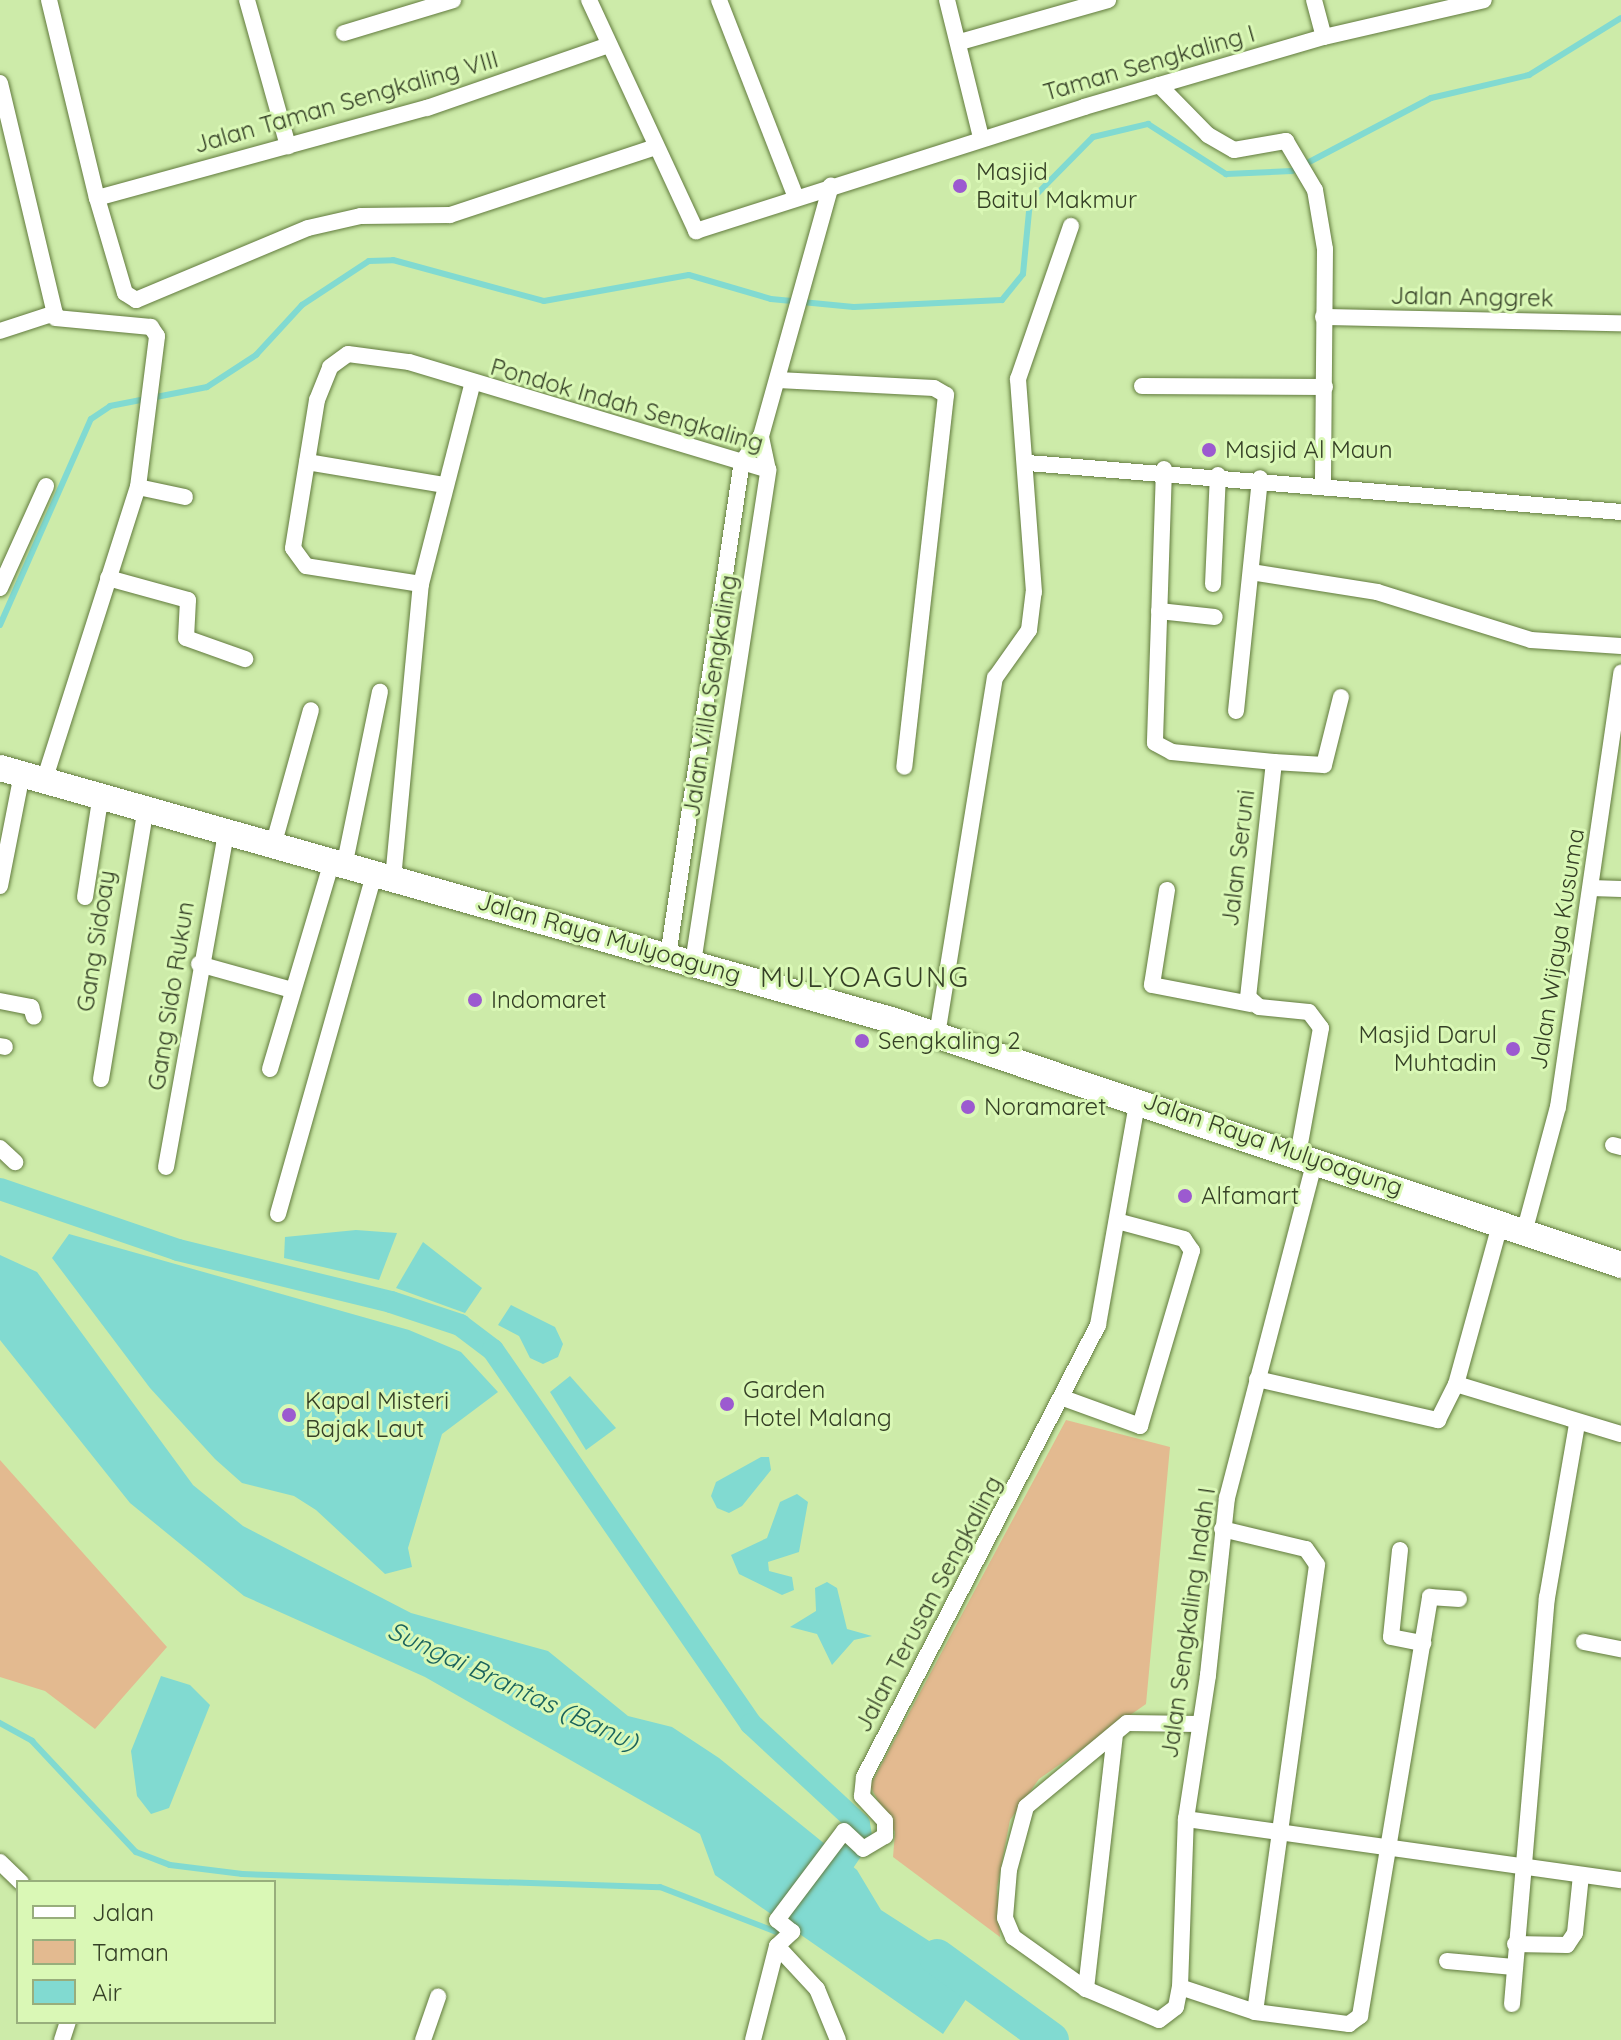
<!DOCTYPE html>
<style>
body{margin:0}
#map{position:relative;width:1621px;height:2040px;overflow:hidden;background:#cdeba9;font-family:Quicksand,sans-serif}
div>[style]{position:absolute}
[style*='--x']{left:calc(var(--x)*1px);top:calc(var(--y)*1px);width:calc(var(--w)*1px);rotate:calc(var(--a)*1deg)}
.green>*{inset:0;background:#e3ba90}
.water>*{inset:0;background:#81dad1}
.stream>*{height:6px;margin:-3px;padding:0 3px;transform-origin:3px;border-radius:3px;background:#81dad1}
.canal>*{height:22px;margin:-11px;padding:0 11px;transform-origin:11px;border-radius:11px;background:#81dad1}
.river>*{height:36px;margin:-18px;padding:0 18px;transform-origin:18px;border-radius:18px;background:#81dad1}
.roads{filter:drop-shadow(0 0 2px #627b3e) drop-shadow(0 0 2px #627b3e)}
.street>*{height:16px;margin:-8px;padding:0 8px;transform-origin:8px;border-radius:8px;background:#fff}
.primary>*{height:26px;margin:-13px;padding:0 13px;transform-origin:13px;border-radius:13px;background:#fff}
.dots>*{width:22px;height:22px;translate:-50% -50%;box-sizing:border-box;border:4px solid #daf8b6;border-radius:50%}
span{translate:-50% -50%;white-space:nowrap;text-align:center;line-height:1.15;-webkit-text-stroke:6px #daf8b6;paint-order:stroke}
.street-label{font-size:24px;color:#354026}
.poi-label{font-size:24px;color:#354026}
.left{translate:0 -50%;text-align:left}
.right{translate:-100% -50%;text-align:right}
.water-label{font-size:26px;color:#1a635d;font-style:italic}
.quarter-label{font-size:28px;color:#354026;letter-spacing:2px}
.legend{position:absolute;left:16px;top:1880px;width:260px;height:144px;box-sizing:border-box;background:#daf8b6;border:2px solid #98ae7c;margin:0;padding:10px 14px;list-style:none;font-size:24px;color:#354026}
.legend li{display:flex;align-items:center;gap:16px;height:40px}
.legend b{width:40px;border:2px solid #98ae7c}
</style>
<div id="map">
<div class="green">
<div style="clip-path:polygon(1066px 1420px,1170px 1447px,1146px 1704px,1039px 1779px,1010px 1820px,997px 1888px,1000px 1937px,893px 1857px,895px 1832px,870px 1786px)"></div>
<div style="clip-path:polygon(0 1460px,167px 1647px,95px 1729px,45px 1691px,0 1677px)"></div>
</div>
<div class="water">
<div style="clip-path:polygon(356px 1230px,397px 1233px,379px 1280px,284px 1258px,285px 1237px)"></div>
<div style="clip-path:polygon(69px 1234px,409px 1330px,461px 1352px,498px 1392px,442px 1434px,408px 1548px,412px 1567px,385px 1574px,316px 1510px,294px 1496px,242px 1483px,215px 1459px,150px 1388px,52px 1258px)"></div>
<div style="clip-path:polygon(423px 1242px,482px 1288px,465px 1313px,396px 1288px)"></div>
<div style="clip-path:polygon(0 1255px,37px 1272px,193px 1485px,243px 1526px,411px 1613px,548px 1651px,628px 1716px,672px 1727px,719px 1758px,857px 1870px,881px 1910px,982px 1975px,943px 2034px,715px 1875px,700px 1834px,425px 1677px,244px 1596px,130px 1503px,0 1340px)"></div>
<div style="clip-path:polygon(511px 1305px,555px 1327px,563px 1344px,558px 1357px,543px 1364px,530px 1358px,519px 1336px,498px 1325px)"></div>
<div style="clip-path:polygon(570px 1376px,616px 1428px,586px 1450px,550px 1392px)"></div>
<div style="clip-path:polygon(761px 1457px,769px 1457px,771px 1470px,742px 1506px,729px 1513px,717px 1508px,711px 1496px,716px 1482px)"></div>
<div style="clip-path:polygon(797px 1494px,808px 1502px,799px 1552px,768px 1562px,769px 1571px,792px 1577px,794px 1590px,782px 1595px,739px 1574px,731px 1555px,767px 1538px,780px 1502px)"></div>
<div style="clip-path:polygon(827px 1582px,837px 1588px,847px 1629px,872px 1636px,854px 1640px,832px 1665px,817px 1634px,790px 1627px,816px 1611px,815px 1588px)"></div>
<div style="clip-path:polygon(161px 1676px,190px 1685px,210px 1705px,169px 1808px,151px 1814px,137px 1796px,131px 1751px)"></div>
</div>
<div class="stream">
<div style="--x:0;--y:625;--w:225;--a:-66.2"></div>
<div style="--x:91;--y:419;--w:23;--a:-34"></div>
<div style="--x:110;--y:406;--w:99;--a:-11.1"></div>
<div style="--x:207;--y:387;--w:59;--a:-33.1"></div>
<div style="--x:256;--y:355;--w:68;--a:-47.4"></div>
<div style="--x:302;--y:305;--w:80;--a:-33.3"></div>
<div style="--x:369;--y:261;--w:24;--a:-2"></div>
<div style="--x:393;--y:260;--w:156;--a:15.2"></div>
<div style="--x:544;--y:301;--w:147;--a:-10.2"></div>
<div style="--x:689;--y:275;--w:85;--a:16.3"></div>
<div style="--x:771;--y:299;--w:83;--a:5.5"></div>
<div style="--x:854;--y:307;--w:148;--a:-2.7"></div>
<div style="--x:1002;--y:300;--w:33;--a:-51"></div>
<div style="--x:1023;--y:274;--w:73;--a:-84.5"></div>
<div style="--x:1030;--y:201;--w:90;--a:-45.5"></div>
<div style="--x:1093;--y:137;--w:57;--a:-13.3"></div>
<div style="--x:1148;--y:124;--w:93;--a:32.7"></div>
<div style="--x:1226;--y:174;--w:66;--a:-2.6"></div>
<div style="--x:1292;--y:171;--w:157;--a:-27.7"></div>
<div style="--x:1431;--y:98;--w:101;--a:-13.2"></div>
<div style="--x:1529;--y:75;--w:108;--a:-31.8"></div>
<div style="--x:0;--y:1723;--w:37;--a:29"></div>
<div style="--x:32;--y:1741;--w:152;--a:46.9"></div>
<div style="--x:136;--y:1852;--w:36;--a:21"></div>
<div style="--x:170;--y:1865;--w:73;--a:7.1"></div>
<div style="--x:242;--y:1874;--w:418;--a:1.8"></div>
<div style="--x:660;--y:1887;--w:131;--a:21.1"></div>
</div>
<div class="canal">
<div style="--x:0;--y:1189;--w:188;--a:18.9"></div>
<div style="--x:178;--y:1250;--w:219;--a:13.7"></div>
<div style="--x:391;--y:1302;--w:73;--a:18.4"></div>
<div style="--x:460;--y:1325;--w:41;--a:37.1"></div>
<div style="--x:493;--y:1350;--w:454;--a:55.4"></div>
<div style="--x:751;--y:1724;--w:147;--a:42.8"></div>
<div style="--x:859;--y:1824;--w:13;--a:81"></div>
<div style="--x:861;--y:1837;--w:53;--a:124.3"></div>
</div>
<div class="river">
<div style="--x:937;--y:1957;--w:141;--a:36.1"></div>
</div>
<div class="roads">
<div class="street">
<div style="--x:49;--y:0;--w:204;--a:76.4"></div>
<div style="--x:97;--y:198;--w:99;--a:73.6"></div>
<div style="--x:125;--y:293;--w:13;--a:32"></div>
<div style="--x:136;--y:300;--w:186;--a:-22.7"></div>
<div style="--x:308;--y:228;--w:54;--a:-12.8"></div>
<div style="--x:361;--y:216;--w:89;--a:-0.6"></div>
<div style="--x:450;--y:215;--w:213;--a:-18.3"></div>
<div style="--x:247;--y:0;--w:152;--a:74.3"></div>
<div style="--x:589;--y:0;--w:255;--a:65.1"></div>
<div style="--x:696;--y:231;--w:407;--a:-17.7"></div>
<div style="--x:1084;--y:107;--w:250;--a:-16.3"></div>
<div style="--x:1324;--y:37;--w:164;--a:-13"></div>
<div style="--x:719;--y:0;--w:212;--a:68.7"></div>
<div style="--x:947;--y:0;--w:141;--a:76.1"></div>
<div style="--x:1314;--y:0;--w:38;--a:75"></div>
<div style="--x:344;--y:33;--w:114;--a:-16.8"></div>
<div style="--x:960;--y:42;--w:154;--a:-15.8"></div>
<div style="--x:0;--y:83;--w:236;--a:76.6"></div>
<div style="--x:55;--y:313;--w:58;--a:161.9"></div>
<div style="--x:1159;--y:85;--w:70;--a:45.6"></div>
<div style="--x:1208;--y:135;--w:30;--a:30"></div>
<div style="--x:1234;--y:150;--w:53;--a:-9.8"></div>
<div style="--x:1286;--y:141;--w:57;--a:59.4"></div>
<div style="--x:1315;--y:190;--w:60;--a:80.4"></div>
<div style="--x:1325;--y:249;--w:237;--a:90.5"></div>
<div style="--x:97;--y:198;--w:342;--a:-15.3"></div>
<div style="--x:427;--y:108;--w:189;--a:-19.1"></div>
<div style="--x:1323;--y:317;--w:298;--a:1.2"></div>
<div style="--x:778;--y:380;--w:156;--a:2.9"></div>
<div style="--x:934;--y:388;--w:14;--a:30"></div>
<div style="--x:946;--y:395;--w:374;--a:96.4"></div>
<div style="--x:1142;--y:386;--w:183;--a:0.3"></div>
<div style="--x:307;--y:462;--w:140;--a:9.5"></div>
<div style="--x:1028;--y:463;--w:595;--a:4.72"></div>
<div style="--x:1164;--y:469;--w:274;--a:91.9"></div>
<div style="--x:1155;--y:743;--w:19;--a:28"></div>
<div style="--x:1172;--y:752;--w:102;--a:5.6"></div>
<div style="--x:1274;--y:762;--w:236;--a:96.3"></div>
<div style="--x:1248;--y:997;--w:15;--a:42"></div>
<div style="--x:1259;--y:1007;--w:50;--a:5.7"></div>
<div style="--x:1309;--y:1012;--w:20;--a:53"></div>
<div style="--x:1321;--y:1028;--w:129;--a:100.3"></div>
<div style="--x:138;--y:487;--w:48;--a:12"></div>
<div style="--x:1251;--y:572;--w:128;--a:9"></div>
<div style="--x:1377;--y:592;--w:161;--a:17.3"></div>
<div style="--x:1531;--y:640;--w:90;--a:3.8"></div>
<div style="--x:108;--y:578;--w:83;--a:15.4"></div>
<div style="--x:188;--y:600;--w:38;--a:93"></div>
<div style="--x:186;--y:638;--w:63;--a:19.6"></div>
<div style="--x:421;--y:584;--w:116;--a:-171.1"></div>
<div style="--x:306;--y:566;--w:22;--a:-126"></div>
<div style="--x:293;--y:548;--w:150;--a:-80.8"></div>
<div style="--x:317;--y:400;--w:35;--a:-68"></div>
<div style="--x:330;--y:367;--w:22;--a:-36"></div>
<div style="--x:348;--y:354;--w:62;--a:7.5"></div>
<div style="--x:409;--y:362;--w:375;--a:16.7"></div>
<div style="--x:1213;--y:584;--w:109;--a:-87.4"></div>
<div style="--x:0;--y:588;--w:112;--a:-65.7"></div>
<div style="--x:1159;--y:611;--w:56;--a:6.1"></div>
<div style="--x:1236;--y:711;--w:234;--a:-84.1"></div>
<div style="--x:1274;--y:762;--w:50;--a:3.4"></div>
<div style="--x:1324;--y:765;--w:70;--a:-76"></div>
<div style="--x:44;--y:781;--w:309;--a:-72.3"></div>
<div style="--x:138;--y:487;--w:152;--a:-82.8"></div>
<div style="--x:157;--y:336;--w:11;--a:-124"></div>
<div style="--x:151;--y:327;--w:96;--a:-174.6"></div>
<div style="--x:273;--y:846;--w:141;--a:-74.4"></div>
<div style="--x:344;--y:867;--w:179;--a:-78.4"></div>
<div style="--x:393;--y:879;--w:296;--a:-84.6"></div>
<div style="--x:421;--y:584;--w:205;--a:-75.6"></div>
<div style="--x:0;--y:886;--w:114;--a:-78.9"></div>
<div style="--x:1591;--y:888;--w:30;--a:2"></div>
<div style="--x:1167;--y:890;--w:96;--a:99"></div>
<div style="--x:1152;--y:985;--w:101;--a:10.9"></div>
<div style="--x:85;--y:897;--w:98;--a:-81.2"></div>
<div style="--x:668;--y:956;--w:500;--a:-81.5"></div>
<div style="--x:742;--y:462;--w:32;--a:-54"></div>
<div style="--x:761;--y:436;--w:260;--a:-74.4"></div>
<div style="--x:693;--y:963;--w:499;--a:-81.3"></div>
<div style="--x:768;--y:470;--w:35;--a:-102"></div>
<div style="--x:199;--y:964;--w:97;--a:15.6"></div>
<div style="--x:0;--y:1001;--w:32;--a:11"></div>
<div style="--x:31;--y:1007;--w:10;--a:73"></div>
<div style="--x:937;--y:1035;--w:362;--a:-80.8"></div>
<div style="--x:995;--y:678;--w:59;--a:-54.7"></div>
<div style="--x:1029;--y:630;--w:38;--a:-83"></div>
<div style="--x:1034;--y:592;--w:214;--a:-94.3"></div>
<div style="--x:1018;--y:379;--w:162;--a:-70.9"></div>
<div style="--x:0;--y:1046;--w:5;--a:11"></div>
<div style="--x:270;--y:1069;--w:214;--a:-73.4"></div>
<div style="--x:101;--y:1079;--w:271;--a:-80.6"></div>
<div style="--x:1613;--y:1145;--w:8;--a:14"></div>
<div style="--x:0;--y:1148;--w:21;--a:43"></div>
<div style="--x:166;--y:1167;--w:339;--a:-79.8"></div>
<div style="--x:278;--y:1214;--w:353;--a:-74.2"></div>
<div style="--x:1501;--y:1221;--w:169;--a:105.4"></div>
<div style="--x:1456;--y:1384;--w:172;--a:16.9"></div>
<div style="--x:1525;--y:1229;--w:126;--a:-74.9"></div>
<div style="--x:1558;--y:1107;--w:439;--a:-81.7"></div>
<div style="--x:1257;--y:1379;--w:186;--a:12.8"></div>
<div style="--x:1438;--y:1420;--w:40;--a:-63.4"></div>
<div style="--x:1066;--y:1399;--w:79;--a:20"></div>
<div style="--x:1140;--y:1426;--w:183;--a:-73.5"></div>
<div style="--x:1192;--y:1251;--w:14;--a:-124"></div>
<div style="--x:1184;--y:1239;--w:69;--a:-165"></div>
<div style="--x:1222;--y:1529;--w:86;--a:13.4"></div>
<div style="--x:1306;--y:1549;--w:19;--a:55"></div>
<div style="--x:1317;--y:1565;--w:451;--a:97.9"></div>
<div style="--x:1400;--y:1550;--w:87;--a:95.9"></div>
<div style="--x:1391;--y:1637;--w:33;--a:11"></div>
<div style="--x:1584;--y:1642;--w:38;--a:11"></div>
<div style="--x:1198;--y:1724;--w:71;--a:-179.2"></div>
<div style="--x:1127;--y:1723;--w:131;--a:140.3"></div>
<div style="--x:1026;--y:1807;--w:65;--a:105.1"></div>
<div style="--x:1009;--y:1870;--w:48;--a:94.8"></div>
<div style="--x:1005;--y:1918;--w:21;--a:67"></div>
<div style="--x:1013;--y:1937;--w:90;--a:35.5"></div>
<div style="--x:1086;--y:1989;--w:79;--a:23"></div>
<div style="--x:1159;--y:2020;--w:21;--a:-37"></div>
<div style="--x:1176;--y:2007;--w:20;--a:-79"></div>
<div style="--x:1180;--y:1987;--w:168;--a:-88"></div>
<div style="--x:1186;--y:1819;--w:146;--a:-81.3"></div>
<div style="--x:1208;--y:1675;--w:178;--a:-83.9"></div>
<div style="--x:1227;--y:1498;--w:348;--a:-75.4"></div>
<div style="--x:1186;--y:1819;--w:439;--a:8"></div>
<div style="--x:0;--y:1862;--w:29;--a:44"></div>
<div style="--x:1515;--y:1944;--w:52;--a:1.1"></div>
<div style="--x:1567;--y:1945;--w:14;--a:-56"></div>
<div style="--x:1575;--y:1933;--w:58;--a:-84.1"></div>
<div style="--x:777;--y:1946;--w:59;--a:47.1"></div>
<div style="--x:817;--y:1989;--w:55;--a:67.6"></div>
<div style="--x:1447;--y:1961;--w:67;--a:5.1"></div>
<div style="--x:1180;--y:1987;--w:79;--a:18.4"></div>
<div style="--x:1255;--y:2012;--w:95;--a:7.3"></div>
<div style="--x:1349;--y:2024;--w:14;--a:-36"></div>
<div style="--x:1360;--y:2016;--w:425;--a:-80.5"></div>
<div style="--x:1430;--y:1597;--w:29;--a:4"></div>
<div style="--x:1086;--y:1989;--w:255;--a:-83.5"></div>
<div style="--x:1512;--y:2004;--w:408;--a:-85.1"></div>
<div style="--x:1547;--y:1598;--w:177;--a:-80.2"></div>
<div style="--x:62;--y:2040;--w:19;--a:-72"></div>
<div style="--x:423;--y:2040;--w:46;--a:-70.8"></div>
<div style="--x:753;--y:2040;--w:97;--a:-75.7"></div>
<div style="--x:777;--y:1946;--w:21;--a:-43"></div>
<div style="--x:792;--y:1932;--w:19;--a:-141"></div>
<div style="--x:777;--y:1920;--w:111;--a:-53"></div>
<div style="--x:844;--y:1831;--w:26;--a:43"></div>
<div style="--x:863;--y:1849;--w:26;--a:-31"></div>
<div style="--x:885;--y:1836;--w:15;--a:-90"></div>
<div style="--x:885;--y:1821;--w:34;--a:-133"></div>
<div style="--x:862;--y:1796;--w:19;--a:-84"></div>
<div style="--x:864;--y:1777;--w:509;--a:-62.63"></div>
<div style="--x:1098;--y:1325;--w:230;--a:-80"></div>
</div>
<div class="primary">
<div style="--x:0;--y:768;--w:926;--a:15.79"></div>
<div style="--x:891;--y:1020;--w:770;--a:18.55"></div>
</div>
</div>
<div class="dots">
<div style="left:960px;top:186px;background:#9c5ad0"></div>
<div style="left:1209px;top:450px;background:#9c5ad0"></div>
<div style="left:475px;top:1000px;background:#9c5ad0"></div>
<div style="left:862px;top:1041px;background:#9c5ad0"></div>
<div style="left:1513px;top:1049px;background:#9c5ad0"></div>
<div style="left:968px;top:1107px;background:#9c5ad0"></div>
<div style="left:1185px;top:1196px;background:#9c5ad0"></div>
<div style="left:727px;top:1404px;background:#9c5ad0"></div>
<div style="left:289px;top:1415px;background:#9c5ad0"></div>
</div>
<div class="street-label">
<span style="left:1149px;top:63px;rotate:-16deg">Taman Sengkaling I</span>
<span style="left:346px;top:102px;rotate:-16deg">Jalan Taman Sengkaling VIII</span>
<span style="left:1472px;top:297px;rotate:1deg">Jalan Anggrek</span>
<span style="left:627px;top:405px;rotate:16deg">Pondok Indah Sengkaling</span>
<span style="left:710px;top:696px;rotate:-81deg">Jalan Villa Sengkaling</span>
<span style="left:1238px;top:858px;rotate:-83deg">Jalan Seruni</span>
<span style="left:609px;top:938px;rotate:16deg">Jalan Raya Mulyoagung</span>
<span style="left:96px;top:941px;rotate:-81deg">Gang Sidoay</span>
<span style="left:1557px;top:949px;rotate:-81deg">Jalan Wijaya Kusuma</span>
<span style="left:171px;top:996px;rotate:-81deg">Gang Sido Rukun</span>
<span style="left:1273px;top:1144px;rotate:19deg">Jalan Raya Mulyoagung</span>
<span style="left:928px;top:1604px;rotate:-62deg">Jalan Terusan Sengkaling</span>
<span style="left:1188px;top:1623px;rotate:-82deg">Jalan Sengkaling Indah I</span>
</div>
<div class="poi-label">
<span class="left" style="left:976px;top:186px">Masjid<br>Baitul Makmur</span>
<span class="left" style="left:1225px;top:450px">Masjid Al Maun</span>
<span class="left" style="left:491px;top:1000px">Indomaret</span>
<span class="right" style="left:1497px;top:1049px">Masjid Darul<br>Muhtadin</span>
<span class="left" style="left:878px;top:1041px">Sengkaling 2</span>
<span class="left" style="left:984px;top:1107px">Noramaret</span>
<span class="left" style="left:1201px;top:1196px">Alfamart</span>
<span class="left" style="left:743px;top:1404px">Garden<br>Hotel Malang</span>
<span class="left" style="left:305px;top:1415px">Kapal Misteri<br>Bajak Laut</span>
</div>
<div class="water-label">
<span style="left:513px;top:1686px;rotate:25deg">Sungai Brantas (Banu)</span>
</div>
<div class="quarter-label">
<span style="left:865px;top:977px">MULYOAGUNG</span>
</div>
<ul class="legend">
<li><b style="height:10px;background:#fff"></b>Jalan</li>
<li><b style="height:22px;background:#e3ba90"></b>Taman</li>
<li><b style="height:22px;background:#81dad1"></b>Air</li>
</ul>
</div>
